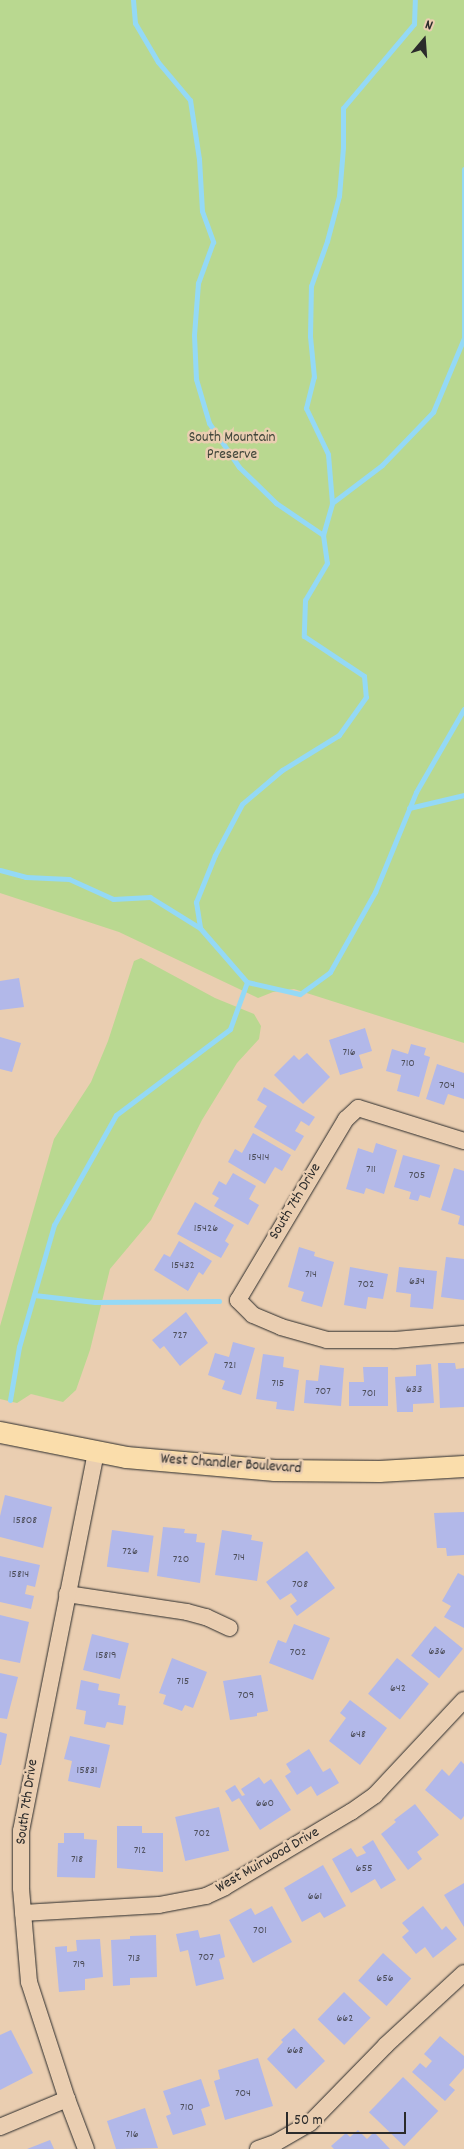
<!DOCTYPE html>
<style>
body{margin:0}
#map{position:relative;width:464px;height:2149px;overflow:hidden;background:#eaceb1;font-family:Dekko,sans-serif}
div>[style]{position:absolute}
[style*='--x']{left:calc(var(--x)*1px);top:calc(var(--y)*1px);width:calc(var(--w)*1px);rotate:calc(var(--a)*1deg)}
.green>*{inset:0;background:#b9d890}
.stream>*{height:5px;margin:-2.5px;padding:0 2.5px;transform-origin:2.5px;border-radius:2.5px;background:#94d9f6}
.building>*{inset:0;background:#b2b8e9;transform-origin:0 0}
.roads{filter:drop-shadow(0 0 1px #2b2b2b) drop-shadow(0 0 1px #2b2b2b)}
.minor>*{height:16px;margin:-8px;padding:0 8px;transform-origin:8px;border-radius:8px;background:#eaceb1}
.major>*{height:21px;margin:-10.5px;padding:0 10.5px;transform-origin:10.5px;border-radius:10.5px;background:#faddab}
span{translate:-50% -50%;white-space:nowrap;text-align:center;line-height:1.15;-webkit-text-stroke:5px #eaceb1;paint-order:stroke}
.number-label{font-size:12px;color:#4d4e5a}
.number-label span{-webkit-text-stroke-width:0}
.park-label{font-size:15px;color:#40453a}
.street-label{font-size:15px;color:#2b2b2b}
.north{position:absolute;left:399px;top:15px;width:50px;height:50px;-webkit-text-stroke:4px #eaceb1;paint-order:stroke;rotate:18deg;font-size:14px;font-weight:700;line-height:20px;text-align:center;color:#2b2b2b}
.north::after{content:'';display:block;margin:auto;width:18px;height:22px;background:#2b2b2b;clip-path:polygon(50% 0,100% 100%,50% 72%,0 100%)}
.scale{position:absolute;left:286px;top:2112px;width:120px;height:22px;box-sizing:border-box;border:2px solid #2b2b2b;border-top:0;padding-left:6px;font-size:15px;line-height:18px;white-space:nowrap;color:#2b2b2b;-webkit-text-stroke:4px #eaceb1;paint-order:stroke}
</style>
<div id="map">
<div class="green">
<div style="clip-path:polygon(0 0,464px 0,464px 1043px,294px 989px,273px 992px,258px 998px,119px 932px,0 893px)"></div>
<div style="clip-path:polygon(141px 958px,215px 998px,254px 1014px,261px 1026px,259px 1039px,237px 1063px,202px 1120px,151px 1220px,110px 1269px,90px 1350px,76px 1390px,63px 1402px,31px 1394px,17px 1403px,0 1399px,0 1326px,54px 1139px,91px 1082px,108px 1041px,134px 961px)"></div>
</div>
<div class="stream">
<div style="--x:133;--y:0;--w:23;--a:85"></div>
<div style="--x:135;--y:23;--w:45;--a:59.5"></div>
<div style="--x:158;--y:62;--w:50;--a:49.9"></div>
<div style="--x:190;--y:100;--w:60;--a:81.3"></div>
<div style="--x:199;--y:159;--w:52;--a:86.7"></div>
<div style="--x:202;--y:211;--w:33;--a:70"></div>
<div style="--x:213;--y:242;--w:44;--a:110.1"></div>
<div style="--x:198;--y:283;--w:52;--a:94.4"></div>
<div style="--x:194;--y:335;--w:44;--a:87.4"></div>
<div style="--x:196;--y:379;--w:46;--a:73.5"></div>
<div style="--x:209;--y:423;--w:53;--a:55.7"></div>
<div style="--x:239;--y:467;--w:52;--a:44.2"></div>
<div style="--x:276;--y:503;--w:57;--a:34.2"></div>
<div style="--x:323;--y:535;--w:28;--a:82"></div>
<div style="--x:327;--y:563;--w:43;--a:120.7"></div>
<div style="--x:305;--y:600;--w:36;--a:92"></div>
<div style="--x:304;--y:636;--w:72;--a:33.7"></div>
<div style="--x:364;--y:676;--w:21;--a:85"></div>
<div style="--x:366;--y:697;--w:47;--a:125.4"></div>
<div style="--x:339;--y:735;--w:67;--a:148.4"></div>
<div style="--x:282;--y:770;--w:52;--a:139.6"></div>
<div style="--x:242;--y:804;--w:58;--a:117.9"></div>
<div style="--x:215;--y:855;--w:51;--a:112"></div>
<div style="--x:196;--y:902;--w:26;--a:81"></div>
<div style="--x:200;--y:928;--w:72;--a:49"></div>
<div style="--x:332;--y:503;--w:63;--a:-37.2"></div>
<div style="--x:382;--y:465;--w:74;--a:-46.1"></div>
<div style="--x:433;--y:412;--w:80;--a:-67.3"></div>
<div style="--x:464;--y:338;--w:169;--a:-90"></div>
<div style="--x:323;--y:535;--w:33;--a:-74"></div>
<div style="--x:332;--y:503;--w:49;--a:-94.7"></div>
<div style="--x:328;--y:454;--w:51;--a:-115.6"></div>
<div style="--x:306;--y:408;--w:32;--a:-76"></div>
<div style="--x:314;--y:377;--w:41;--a:-95.6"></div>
<div style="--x:310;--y:336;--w:50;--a:-88.9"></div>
<div style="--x:311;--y:286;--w:48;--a:-70.4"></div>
<div style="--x:327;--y:241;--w:47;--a:-75.1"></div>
<div style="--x:339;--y:196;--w:49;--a:-85.3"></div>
<div style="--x:343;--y:147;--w:39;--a:-90"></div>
<div style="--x:343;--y:108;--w:110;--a:-49.8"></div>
<div style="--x:414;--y:24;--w:24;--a:-88"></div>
<div style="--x:409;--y:808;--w:57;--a:-13.3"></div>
<div style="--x:0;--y:870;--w:27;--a:15"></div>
<div style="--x:26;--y:877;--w:43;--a:2.7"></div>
<div style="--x:69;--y:879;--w:48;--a:24.4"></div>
<div style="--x:113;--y:899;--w:37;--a:-3"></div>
<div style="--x:150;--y:897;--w:59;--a:31.8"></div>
<div style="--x:34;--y:1295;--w:61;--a:6.5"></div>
<div style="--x:95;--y:1302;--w:124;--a:-0.5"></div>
<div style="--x:10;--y:1400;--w:54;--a:-80.4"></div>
<div style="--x:19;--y:1347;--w:127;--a:-74"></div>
<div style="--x:54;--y:1225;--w:126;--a:-60.6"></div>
<div style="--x:116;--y:1115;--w:143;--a:-37"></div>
<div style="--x:230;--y:1029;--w:50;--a:-70.1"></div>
<div style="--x:247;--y:982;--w:54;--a:12.8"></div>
<div style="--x:300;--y:994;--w:37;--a:-36"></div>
<div style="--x:330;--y:972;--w:92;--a:-60.6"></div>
<div style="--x:375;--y:892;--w:108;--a:-67.7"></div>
<div style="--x:416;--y:792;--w:96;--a:-60"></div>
</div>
<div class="building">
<div style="clip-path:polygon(19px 978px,24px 1007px,0 1010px,0 981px)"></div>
<div style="clip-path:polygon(365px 1028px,372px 1051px,359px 1055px,363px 1068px,340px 1075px,329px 1040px)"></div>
<div style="clip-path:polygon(0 1037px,21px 1043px,12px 1072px,0 1069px)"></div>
<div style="clip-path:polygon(411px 1044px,426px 1048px,424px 1055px,430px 1057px,419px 1097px,397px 1091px,401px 1075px,386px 1071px,392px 1049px,408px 1054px)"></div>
<div style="clip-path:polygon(307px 1053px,330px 1077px,303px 1104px,274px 1075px,294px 1055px,299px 1060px)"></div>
<div style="clip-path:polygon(437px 1064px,464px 1073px,464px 1099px,448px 1094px,444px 1105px,426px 1099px)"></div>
<div style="clip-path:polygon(264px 1087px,315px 1117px,309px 1126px,301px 1121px,295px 1131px,304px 1136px,295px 1151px,254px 1127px,267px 1106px,257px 1100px)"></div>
<div style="clip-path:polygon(253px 1133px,291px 1155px,282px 1171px,275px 1167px,265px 1184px,228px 1162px,235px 1149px,242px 1153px)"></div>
<div style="clip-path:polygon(376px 1143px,397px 1150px,384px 1194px,366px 1188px,364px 1194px,346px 1189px,358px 1148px,373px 1153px)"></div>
<div style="clip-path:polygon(403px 1155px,440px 1165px,430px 1198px,420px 1195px,418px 1201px,409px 1199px,411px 1192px,394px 1187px)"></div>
<div style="clip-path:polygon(454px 1168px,464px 1171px,464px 1226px,458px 1224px,460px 1216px,441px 1210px)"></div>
<div style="clip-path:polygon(233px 1173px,256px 1186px,249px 1199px,259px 1205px,248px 1225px,214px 1206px,219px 1198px,212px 1194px,219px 1181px,226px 1185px)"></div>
<div style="clip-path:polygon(195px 1202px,234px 1225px,225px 1241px,229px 1244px,221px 1258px,177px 1234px)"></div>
<div style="clip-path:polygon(179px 1241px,212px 1261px,203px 1275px,199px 1272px,188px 1291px,154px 1270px,164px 1254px,170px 1257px)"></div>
<div style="clip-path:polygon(299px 1247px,315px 1252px,314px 1256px,334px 1262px,322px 1307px,301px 1301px,304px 1292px,288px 1287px)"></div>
<div style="clip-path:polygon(446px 1257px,464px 1259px,464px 1300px,441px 1297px)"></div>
<div style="clip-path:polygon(350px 1267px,388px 1274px,383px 1299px,368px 1297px,366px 1309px,344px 1305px)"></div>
<div style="clip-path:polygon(399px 1267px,437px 1271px,433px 1309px,410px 1307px,411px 1294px,396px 1292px)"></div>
<div style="clip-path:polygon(186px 1312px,208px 1343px,180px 1366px,164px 1346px,160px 1349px,152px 1340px)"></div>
<div style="clip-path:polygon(233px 1342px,255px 1348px,241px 1395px,222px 1389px,225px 1381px,208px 1375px,215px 1353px,229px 1357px)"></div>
<div style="clip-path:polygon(263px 1354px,284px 1357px,283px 1367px,299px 1370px,294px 1411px,276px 1409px,277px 1402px,256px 1399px)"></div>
<div style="clip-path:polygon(438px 1363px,455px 1363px,456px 1369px,464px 1368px,464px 1407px,440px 1408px)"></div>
<div style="clip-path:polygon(431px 1364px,434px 1403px,413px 1404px,413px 1412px,397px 1412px,395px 1377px,416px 1376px,416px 1365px)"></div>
<div style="clip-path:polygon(320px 1365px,344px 1368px,341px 1406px,304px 1403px,306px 1380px,318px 1381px)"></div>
<div style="clip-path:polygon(363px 1367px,388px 1367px,388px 1406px,349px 1406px,349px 1382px,364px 1382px)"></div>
<div style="clip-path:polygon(5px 1495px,52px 1507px,43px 1548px,0 1537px,0 1516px)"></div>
<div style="clip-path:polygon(464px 1512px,464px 1555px,447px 1556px,446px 1548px,437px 1548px,434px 1513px)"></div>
<div style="clip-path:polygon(163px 1527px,185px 1529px,184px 1533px,197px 1534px,196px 1542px,205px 1543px,200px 1583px,157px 1576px)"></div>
<div style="left:112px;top:1530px;width:42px;height:37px;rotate:8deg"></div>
<div style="clip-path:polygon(222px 1530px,252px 1535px,251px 1540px,263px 1542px,257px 1581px,215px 1575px)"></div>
<div style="clip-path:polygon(307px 1551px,335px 1588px,297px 1616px,290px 1606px,297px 1601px,291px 1593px,280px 1600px,266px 1582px)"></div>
<div style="clip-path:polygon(0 1556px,40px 1565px,35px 1587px,27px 1585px,25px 1594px,34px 1596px,31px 1609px,0 1602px)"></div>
<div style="clip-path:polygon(458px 1573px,464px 1576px,464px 1628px,444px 1617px,451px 1606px,442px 1601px)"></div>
<div style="clip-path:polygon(0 1615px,29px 1622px,20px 1663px,0 1659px)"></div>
<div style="clip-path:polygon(294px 1624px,330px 1638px,313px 1680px,269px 1663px,278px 1640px,286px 1643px)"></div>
<div style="left:435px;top:1626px;width:36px;height:38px;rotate:39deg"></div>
<div style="left:92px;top:1634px;width:38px;height:37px;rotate:14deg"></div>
<div style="clip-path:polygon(172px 1658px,207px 1672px,193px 1708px,185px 1705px,182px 1711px,163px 1704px,166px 1695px,159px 1693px)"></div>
<div style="left:397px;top:1658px;width:41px;height:46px;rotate:39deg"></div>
<div style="clip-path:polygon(0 1673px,18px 1677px,7px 1719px,0 1718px)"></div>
<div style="clip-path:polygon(261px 1675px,268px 1711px,257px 1713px,257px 1716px,230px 1720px,223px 1681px)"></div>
<div style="clip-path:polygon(81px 1680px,99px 1684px,98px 1690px,120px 1694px,118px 1705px,126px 1706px,123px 1725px,107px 1722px,105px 1728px,84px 1724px,86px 1711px,76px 1709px)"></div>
<div style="clip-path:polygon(350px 1700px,387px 1728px,360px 1765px,329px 1741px,346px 1718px,340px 1713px)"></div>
<div style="clip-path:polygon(0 1732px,7px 1734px,1px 1765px,0 1765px)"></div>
<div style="clip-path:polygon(70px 1736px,110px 1745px,100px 1788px,68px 1781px,72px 1761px,64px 1759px)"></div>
<div style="clip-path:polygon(309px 1749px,323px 1772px,330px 1768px,339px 1783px,317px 1796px,311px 1786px,297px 1795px,285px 1776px,291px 1772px,286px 1764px)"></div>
<div style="clip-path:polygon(461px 1761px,464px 1764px,464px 1816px,461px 1820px,425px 1790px,442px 1769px,449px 1776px)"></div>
<div style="clip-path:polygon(259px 1777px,264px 1784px,271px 1779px,291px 1810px,260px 1830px,239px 1798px,232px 1802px,225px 1791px,235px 1785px,242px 1796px,245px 1795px,241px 1789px)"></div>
<div style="clip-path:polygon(415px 1804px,439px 1835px,417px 1852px,422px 1859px,408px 1870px,381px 1834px,396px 1822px,394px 1820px)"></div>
<div style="left:219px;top:1807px;width:45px;height:45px;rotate:77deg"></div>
<div style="clip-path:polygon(117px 1826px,142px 1826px,142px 1833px,163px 1833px,163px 1872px,117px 1868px)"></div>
<div style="clip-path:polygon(64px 1833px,84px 1833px,84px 1839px,97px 1840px,95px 1878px,57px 1877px,58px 1843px,64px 1843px)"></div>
<div style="clip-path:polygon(373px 1840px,396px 1880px,381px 1889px,375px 1879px,351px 1893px,332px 1859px,351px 1848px,357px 1857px,366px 1853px,362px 1847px)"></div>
<div style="clip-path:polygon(323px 1865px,346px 1906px,324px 1918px,320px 1912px,302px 1922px,284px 1888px)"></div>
<div style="clip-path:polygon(464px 1883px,464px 1927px,444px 1895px)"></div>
<div style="clip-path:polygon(272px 1906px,292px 1942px,253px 1963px,229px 1920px,251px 1908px,255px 1915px)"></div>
<div style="clip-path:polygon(423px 1906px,442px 1930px,446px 1926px,457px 1939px,433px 1958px,425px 1947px,416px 1954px,402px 1937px,409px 1931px,402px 1923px)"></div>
<div style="clip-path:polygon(198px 1930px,200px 1938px,220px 1934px,225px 1957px,219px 1959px,224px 1979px,196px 1986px,188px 1950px,180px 1952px,176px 1934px)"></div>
<div style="clip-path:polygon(156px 1935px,157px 1977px,130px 1978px,130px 1985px,113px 1986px,111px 1940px,130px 1939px,130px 1936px)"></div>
<div style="clip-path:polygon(100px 1939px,103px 1977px,85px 1979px,85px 1990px,59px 1992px,55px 1947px,67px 1946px,67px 1952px,77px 1951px,76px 1940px)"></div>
<div style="left:383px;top:1953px;width:38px;height:37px;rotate:42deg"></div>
<div style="left:344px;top:1992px;width:37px;height:38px;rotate:44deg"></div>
<div style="clip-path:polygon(294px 2028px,325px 2061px,296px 2089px,267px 2059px,283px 2042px,281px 2040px)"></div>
<div style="clip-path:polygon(11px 2030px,33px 2073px,0 2090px,0 2035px)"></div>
<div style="clip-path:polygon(440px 2036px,464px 2056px,464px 2068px,449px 2085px,455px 2090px,445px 2101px,412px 2072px,420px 2063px,426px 2068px,432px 2061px,424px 2054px)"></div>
<div style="clip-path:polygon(258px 2058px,273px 2106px,225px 2120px,214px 2081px,220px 2079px,218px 2070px)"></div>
<div style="left:403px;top:2077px;width:49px;height:49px;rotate:44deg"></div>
<div style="clip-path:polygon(201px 2079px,210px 2106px,201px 2109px,206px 2125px,173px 2135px,166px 2116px,171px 2114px,163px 2091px)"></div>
<div style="clip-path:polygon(145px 2108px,158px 2148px,116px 2149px,107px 2121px)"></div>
<div style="clip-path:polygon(358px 2130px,367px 2139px,374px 2132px,390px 2149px,334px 2149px,331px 2146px,346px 2133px,350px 2137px)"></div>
<div style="clip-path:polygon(50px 2140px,54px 2149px,27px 2149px)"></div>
</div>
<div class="roads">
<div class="minor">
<div style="--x:464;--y:1141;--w:111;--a:-162.7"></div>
<div style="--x:358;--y:1108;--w:16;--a:137"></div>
<div style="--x:346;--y:1119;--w:211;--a:120.8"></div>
<div style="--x:238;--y:1300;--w:21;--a:45"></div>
<div style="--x:253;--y:1315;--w:30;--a:23"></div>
<div style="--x:281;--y:1327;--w:48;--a:15.8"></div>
<div style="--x:327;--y:1340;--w:68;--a:0"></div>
<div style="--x:395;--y:1340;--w:69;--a:-5"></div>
<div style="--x:67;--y:1594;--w:121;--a:8.5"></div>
<div style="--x:187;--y:1612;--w:20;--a:15"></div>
<div style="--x:206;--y:1617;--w:26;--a:25"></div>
<div style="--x:23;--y:1913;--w:136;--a:-3.4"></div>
<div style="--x:159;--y:1905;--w:48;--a:-10.8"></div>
<div style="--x:206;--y:1896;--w:21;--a:-25"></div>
<div style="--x:225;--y:1887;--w:147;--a:-30.8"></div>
<div style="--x:351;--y:1812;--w:29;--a:-35"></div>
<div style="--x:375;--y:1795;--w:130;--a:-46.9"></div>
<div style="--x:0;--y:2127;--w:73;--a:-22.7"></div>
<div style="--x:86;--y:2149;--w:53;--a:-110.8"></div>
<div style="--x:67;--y:2099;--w:123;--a:-108"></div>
<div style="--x:29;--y:1982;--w:94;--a:-94.9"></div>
<div style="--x:21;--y:1888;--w:57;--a:-90"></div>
<div style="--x:21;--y:1831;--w:386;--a:-78.8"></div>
<div style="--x:258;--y:2149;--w:20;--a:-20"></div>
<div style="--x:277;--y:2142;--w:38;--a:-30"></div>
<div style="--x:310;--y:2123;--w:109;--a:-45.7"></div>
<div style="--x:386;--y:2045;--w:106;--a:-42.7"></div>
</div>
<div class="major">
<div style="--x:0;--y:1432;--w:128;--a:11.2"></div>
<div style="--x:126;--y:1457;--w:149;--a:5"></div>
<div style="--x:274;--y:1470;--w:105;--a:0.5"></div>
<div style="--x:379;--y:1471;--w:85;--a:-3.4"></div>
</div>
</div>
<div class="number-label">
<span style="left:349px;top:1053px">716</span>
<span style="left:408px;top:1064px">710</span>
<span style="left:447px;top:1086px">704</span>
<span style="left:259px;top:1158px">15414</span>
<span style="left:371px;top:1170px">711</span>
<span style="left:417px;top:1176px">705</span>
<span style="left:206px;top:1229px">15426</span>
<span style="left:183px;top:1266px">15432</span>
<span style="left:311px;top:1275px">714</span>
<span style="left:417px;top:1282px">634</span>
<span style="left:366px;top:1285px">702</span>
<span style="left:180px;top:1336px">727</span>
<span style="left:230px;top:1366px">721</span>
<span style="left:278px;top:1384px">715</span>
<span style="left:414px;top:1390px">633</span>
<span style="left:323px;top:1392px">707</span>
<span style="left:369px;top:1394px">701</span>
<span style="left:25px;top:1521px">15808</span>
<span style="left:130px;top:1552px">726</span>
<span style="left:239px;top:1558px">714</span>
<span style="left:181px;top:1560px">720</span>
<span style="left:19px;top:1575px">15814</span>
<span style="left:300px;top:1585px">708</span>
<span style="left:437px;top:1652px">636</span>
<span style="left:298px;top:1653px">702</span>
<span style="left:106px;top:1656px">15819</span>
<span style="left:183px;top:1682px">715</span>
<span style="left:398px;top:1689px">642</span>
<span style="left:246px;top:1696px">709</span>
<span style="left:358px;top:1735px">648</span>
<span style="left:87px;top:1771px">15831</span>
<span style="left:265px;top:1804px">660</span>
<span style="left:202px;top:1834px">702</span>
<span style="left:140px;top:1851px">712</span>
<span style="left:77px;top:1860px">718</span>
<span style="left:364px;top:1869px">655</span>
<span style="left:315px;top:1897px">661</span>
<span style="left:260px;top:1931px">701</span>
<span style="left:206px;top:1958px">707</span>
<span style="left:134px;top:1959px">713</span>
<span style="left:79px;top:1965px">719</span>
<span style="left:385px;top:1979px">656</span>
<span style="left:345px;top:2019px">662</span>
<span style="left:295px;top:2051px">668</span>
<span style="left:243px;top:2094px">704</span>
<span style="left:187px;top:2108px">710</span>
<span style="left:132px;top:2135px">716</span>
</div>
<div class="park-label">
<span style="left:232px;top:447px">South Mountain<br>Preserve</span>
</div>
<div class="street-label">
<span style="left:296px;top:1202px;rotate:-59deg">South 7th Drive</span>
<span style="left:231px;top:1465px;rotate:4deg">West Chandler Boulevard</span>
<span style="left:28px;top:1802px;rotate:-82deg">South 7th Drive</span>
<span style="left:268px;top:1861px;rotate:-30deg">West Muirwood Drive</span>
</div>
<div class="north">N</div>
<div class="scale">50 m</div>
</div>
